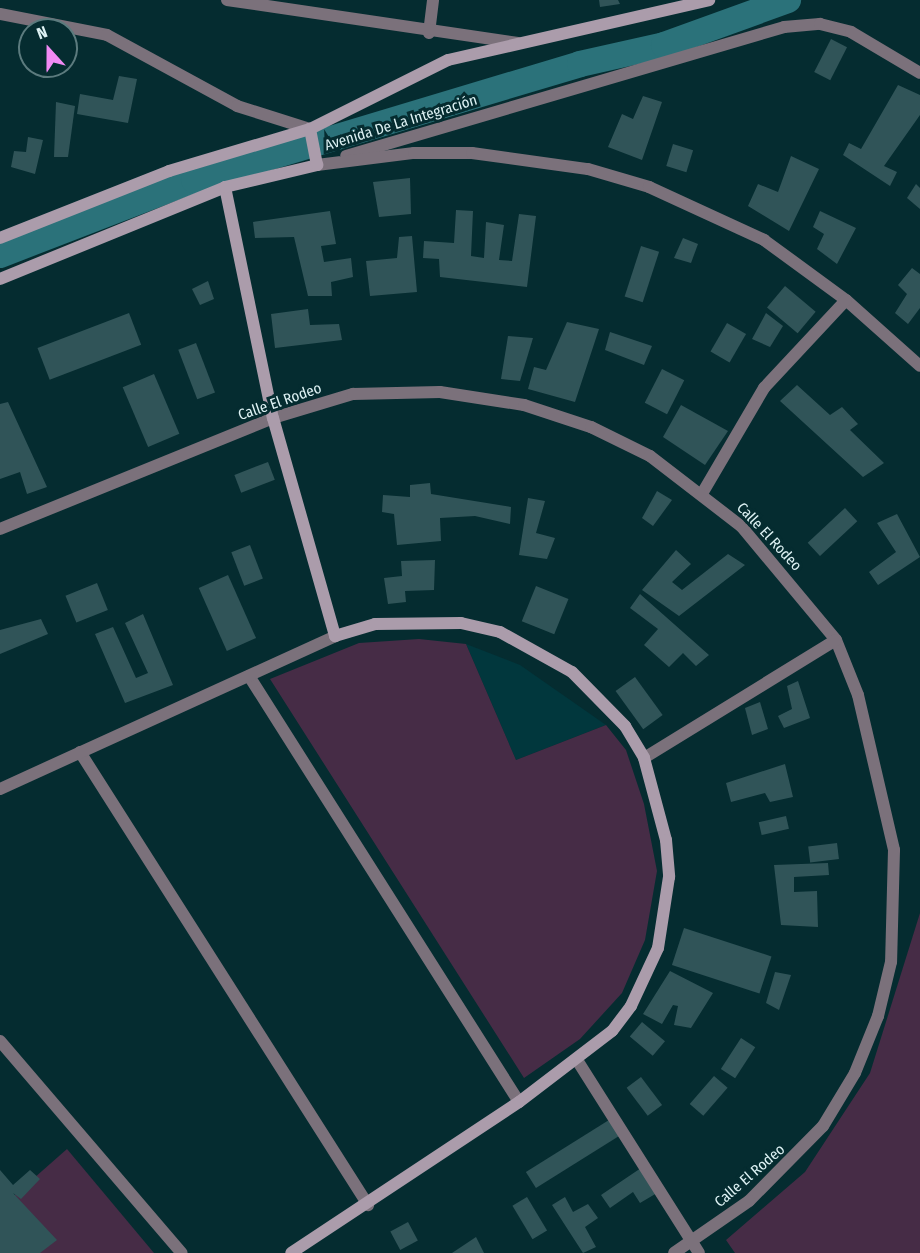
<!DOCTYPE html>
<meta charset="utf-8">
<style>
body{margin:0}
#map{position:relative;width:920px;height:1253px;overflow:hidden;background:#052c30;font-family:"Fira Sans Condensed",sans-serif}
div>[style]{position:absolute}
[style*='--x']{left:calc(var(--x)*1px);top:calc(var(--y)*1px);width:calc(var(--w)*1px);rotate:calc(var(--a)*1deg)}
.built>*{inset:0;background:#01373d}
.green>*{inset:0;background:#462c46}
.canal>*{height:26px;margin:-13px;padding:0 13px;transform-origin:13px;border-radius:13px;background:#2b727a}
.building>*{inset:0;background:#305458;transform-origin:0 0}
.lane>*{height:12px;margin:-6px;padding:0 6px;transform-origin:6px;border-radius:6px;background:#7b717b}
.street>*{height:12px;margin:-6px;padding:0 6px;transform-origin:6px;border-radius:6px;background:#7b717b}
.secondary>*{height:12px;margin:-6px;padding:0 6px;transform-origin:6px;border-radius:6px;background:#ab9cab}
span{translate:-50% -50%;white-space:nowrap;text-align:center;line-height:1.15;-webkit-text-stroke:6px #052c30;paint-order:stroke}
.street-label{font-size:15px;color:#def2f4}
.north{position:absolute;left:18px;top:18px;width:60px;height:60px;box-sizing:border-box;background:#052c30;border:2px solid #5c7b7e;border-radius:50%;rotate:339deg;font-size:16px;font-weight:700;line-height:24px;text-align:center;color:#def2f4}
.north::after{content:'';display:block;margin:auto;width:21px;height:27px;background:#f18af4;clip-path:polygon(50% 0,100% 100%,50% 72%,0 100%)}
</style>
<div id="map">
<div class="built">
<div style="clip-path:polygon(466px 644px,520px 665px,606px 725px,516px 760px)"></div>
</div>
<div class="green">
<div style="clip-path:polygon(419px 639px,466px 644px,516px 760px,606px 725px,626px 750px,644px 804px,657px 871px,645px 940px,622px 993px,580px 1039px,524px 1078px,270px 679px,359px 643px)"></div>
<div style="clip-path:polygon(920px 913px,920px 1253px,735px 1253px,726px 1240px,805px 1172px,870px 1073px)"></div>
<div style="clip-path:polygon(67px 1149px,154px 1253px,0 1253px,0 1208px)"></div>
</div>
<div class="canal">
<div style="--x:0;--y:255;--w:208;--a:-21.1"></div>
<div style="--x:194;--y:180;--w:403;--a:-16.7"></div>
<div style="--x:580;--y:64;--w:86;--a:-12.7"></div>
<div style="--x:664;--y:45;--w:132;--a:-19.9"></div>
</div>
<div class="building">
<div style="clip-path:polygon(599px 0,618px 0,620px 4px,600px 7px)"></div>
<div style="left:831px;top:39px;width:18px;height:37px;rotate:27deg"></div>
<div style="clip-path:polygon(119px 76px,137px 79px,128px 123px,77px 114px,80px 94px,113px 100px)"></div>
<div style="clip-path:polygon(898px 85px,920px 95px,920px 115px,884px 166px,897px 172px,890px 186px,843px 155px,849px 143px,861px 149px)"></div>
<div style="clip-path:polygon(643px 96px,662px 102px,642px 160px,608px 147px,622px 114px,633px 119px)"></div>
<div style="clip-path:polygon(56px 102px,75px 106px,68px 157px,54px 157px)"></div>
<div style="clip-path:polygon(28px 137px,43px 140px,35px 174px,11px 167px,14px 151px,26px 152px)"></div>
<div style="left:673px;top:144px;width:21px;height:23px;rotate:17deg"></div>
<div style="clip-path:polygon(791px 156px,819px 169px,789px 231px,748px 206px,758px 184px,778px 192px)"></div>
<div style="clip-path:polygon(410px 178px,411px 214px,379px 217px,373px 182px)"></div>
<div style="clip-path:polygon(916px 184px,920px 188px,920px 209px,907px 198px)"></div>
<div style="clip-path:polygon(456px 210px,473px 211px,471px 256px,484px 258px,486px 222px,504px 225px,499px 260px,512px 261px,519px 214px,536px 216px,527px 287px,440px 277px,439px 259px,423px 258px,424px 241px,454px 243px)"></div>
<div style="clip-path:polygon(330px 211px,336px 244px,321px 246px,324px 262px,351px 258px,353px 277px,331px 282px,332px 296px,308px 296px,294px 237px,255px 238px,253px 222px)"></div>
<div style="clip-path:polygon(820px 211px,856px 228px,837px 264px,817px 249px,824px 234px,813px 227px)"></div>
<div style="clip-path:polygon(412px 236px,417px 292px,370px 296px,366px 261px,397px 258px,399px 237px)"></div>
<div style="clip-path:polygon(683px 238px,698px 244px,691px 263px,674px 258px)"></div>
<div style="left:641px;top:246px;width:19px;height:53px;rotate:18deg"></div>
<div style="clip-path:polygon(912px 268px,920px 274px,920px 308px,908px 324px,895px 313px,907px 294px,898px 285px)"></div>
<div style="clip-path:polygon(208px 281px,214px 299px,200px 305px,192px 289px)"></div>
<div style="left:785px;top:286px;width:40px;height:28px;rotate:40deg"></div>
<div style="clip-path:polygon(308px 309px,310px 325px,339px 324px,342px 340px,275px 348px,271px 314px)"></div>
<div style="left:129px;top:313px;width:34px;height:98px;rotate:69deg"></div>
<div style="clip-path:polygon(766px 313px,783px 326px,770px 347px,752px 339px)"></div>
<div style="clip-path:polygon(567px 322px,599px 329px,575px 402px,528px 389px,534px 367px,546px 370px)"></div>
<div style="left:727px;top:323px;width:22px;height:33px;rotate:30deg"></div>
<div style="clip-path:polygon(610px 332px,652px 346px,644px 365px,605px 350px)"></div>
<div style="clip-path:polygon(508px 336px,533px 338px,520px 381px,501px 379px)"></div>
<div style="left:196px;top:343px;width:53px;height:19px;rotate:69deg"></div>
<div style="left:662px;top:369px;width:25px;height:38px;rotate:27deg"></div>
<div style="left:154px;top:374px;width:65px;height:34px;rotate:67deg"></div>
<div style="clip-path:polygon(797px 385px,830px 415px,842px 407px,858px 424px,850px 430px,884px 463px,863px 477px,780px 401px)"></div>
<div style="clip-path:polygon(8px 402px,47px 487px,27px 494px,20px 472px,0 479px,0 404px)"></div>
<div style="clip-path:polygon(681px 405px,728px 431px,705px 465px,663px 437px)"></div>
<div style="left:268px;top:462px;width:19px;height:36px;rotate:69deg"></div>
<div style="clip-path:polygon(430px 483px,431px 494px,511px 507px,510px 524px,475px 516px,440px 518px,441px 541px,397px 545px,394px 514px,382px 512px,383px 495px,410px 497px,410px 485px)"></div>
<div style="clip-path:polygon(657px 491px,672px 500px,653px 526px,642px 518px)"></div>
<div style="clip-path:polygon(528px 498px,545px 501px,536px 533px,555px 538px,547px 559px,519px 555px)"></div>
<div style="left:845px;top:508px;width:18px;height:51px;rotate:47deg"></div>
<div style="clip-path:polygon(897px 514px,920px 557px,878px 585px,869px 572px,896px 552px,877px 523px)"></div>
<div style="left:250px;top:545px;width:36px;height:20px;rotate:69deg"></div>
<div style="clip-path:polygon(676px 550px,691px 564px,672px 582px,682px 590px,728px 554px,745px 565px,679px 616px,642px 590px)"></div>
<div style="clip-path:polygon(435px 560px,434px 590px,405px 591px,406px 602px,388px 604px,384px 578px,402px 576px,401px 561px)"></div>
<div style="left:228px;top:575px;width:69px;height:32px;rotate:66deg"></div>
<div style="left:97px;top:583px;width:29px;height:34px;rotate:68deg"></div>
<div style="left:536px;top:586px;width:35px;height:38px;rotate:22deg"></div>
<div style="clip-path:polygon(640px 594px,709px 655px,696px 666px,683px 653px,669px 667px,644px 645px,658px 629px,630px 608px)"></div>
<div style="clip-path:polygon(143px 614px,173px 685px,125px 703px,95px 634px,113px 627px,136px 678px,148px 673px,125px 623px)"></div>
<div style="clip-path:polygon(41px 619px,48px 634px,0 654px,0 630px)"></div>
<div style="left:635px;top:677px;width:47px;height:24px;rotate:54deg"></div>
<div style="clip-path:polygon(798px 681px,810px 718px,784px 728px,778px 716px,792px 709px,787px 686px)"></div>
<div style="clip-path:polygon(760px 702px,768px 729px,752px 735px,745px 708px)"></div>
<div style="clip-path:polygon(785px 764px,793px 797px,770px 802px,765px 793px,731px 802px,726px 783px)"></div>
<div style="left:786px;top:816px;width:13px;height:28px;rotate:77deg"></div>
<div style="left:837px;top:843px;width:16px;height:29px;rotate:83deg"></div>
<div style="clip-path:polygon(828px 863px,829px 875px,794px 877px,794px 892px,817px 891px,818px 927px,781px 925px,774px 865px)"></div>
<div style="left:684px;top:928px;width:92px;height:39px;rotate:18deg"></div>
<div style="clip-path:polygon(670px 971px,713px 993px,691px 1028px,674px 1025px,678px 1006px,673px 1005px,662px 1024px,643px 1014px)"></div>
<div style="clip-path:polygon(775px 972px,791px 975px,779px 1010px,766px 1003px)"></div>
<div style="left:642px;top:1022px;width:30px;height:19px;rotate:40deg"></div>
<div style="left:741px;top:1038px;width:17px;height:37px;rotate:33deg"></div>
<div style="left:714px;top:1076px;width:18px;height:37px;rotate:41deg"></div>
<div style="left:641px;top:1077px;width:35px;height:18px;rotate:53deg"></div>
<div style="left:609px;top:1120px;width:19px;height:98px;rotate:58deg"></div>
<div style="clip-path:polygon(641px 1168px,657px 1193px,640px 1203px,633px 1192px,610px 1208px,601px 1195px)"></div>
<div style="clip-path:polygon(0 1170px,13px 1185px,30px 1170px,40px 1179px,21px 1199px,13px 1193px,57px 1240px,40px 1253px,0 1253px)"></div>
<div style="left:527px;top:1197px;width:39px;height:17px;rotate:59deg"></div>
<div style="clip-path:polygon(565px 1197px,573px 1212px,588px 1204px,598px 1218px,585px 1227px,596px 1247px,583px 1253px,552px 1205px)"></div>
<div style="left:408px;top:1222px;width:21px;height:20px;rotate:62deg"></div>
<div style="clip-path:polygon(476px 1237px,484px 1253px,452px 1253px)"></div>
</div>
<div class="lane">
<div style="--x:429;--y:33;--w:33;--a:-83"></div>
</div>
<div class="street">
<div style="--x:227;--y:0;--w:294;--a:8.4"></div>
<div style="--x:0;--y:14;--w:109;--a:11.1"></div>
<div style="--x:107;--y:35;--w:148;--a:28.6"></div>
<div style="--x:237;--y:106;--w:77;--a:17.5"></div>
<div style="--x:346;--y:156;--w:457;--a:-16.4"></div>
<div style="--x:784;--y:27;--w:36;--a:-5"></div>
<div style="--x:820;--y:24;--w:32;--a:14"></div>
<div style="--x:851;--y:32;--w:80;--a:30.7"></div>
<div style="--x:317;--y:165;--w:98;--a:-7.1"></div>
<div style="--x:414;--y:153;--w:58;--a:0"></div>
<div style="--x:472;--y:153;--w:117;--a:7.9"></div>
<div style="--x:588;--y:169;--w:64;--a:16.4"></div>
<div style="--x:649;--y:187;--w:127;--a:24.7"></div>
<div style="--x:764;--y:240;--w:102;--a:36.2"></div>
<div style="--x:846;--y:300;--w:99;--a:41.7"></div>
<div style="--x:703;--y:492;--w:121;--a:-59.6"></div>
<div style="--x:764;--y:388;--w:120;--a:-47"></div>
<div style="--x:0;--y:529;--w:295;--a:-22.1"></div>
<div style="--x:273;--y:418;--w:84;--a:-16.7"></div>
<div style="--x:353;--y:394;--w:87;--a:-1.3"></div>
<div style="--x:440;--y:392;--w:85;--a:8.8"></div>
<div style="--x:524;--y:405;--w:71;--a:18.2"></div>
<div style="--x:591;--y:427;--w:66;--a:26.2"></div>
<div style="--x:650;--y:456;--w:115;--a:37.6"></div>
<div style="--x:741;--y:526;--w:148;--a:50.2"></div>
<div style="--x:836;--y:640;--w:59;--a:68.2"></div>
<div style="--x:858;--y:695;--w:159;--a:76.9"></div>
<div style="--x:894;--y:850;--w:112;--a:91.5"></div>
<div style="--x:891;--y:962;--w:56;--a:103.5"></div>
<div style="--x:878;--y:1016;--w:61;--a:112"></div>
<div style="--x:855;--y:1073;--w:62;--a:121.1"></div>
<div style="--x:823;--y:1126;--w:105;--a:134.6"></div>
<div style="--x:749;--y:1201;--w:91;--a:145.3"></div>
<div style="--x:249;--y:676;--w:504;--a:57.63"></div>
<div style="--x:80;--y:752;--w:537;--a:57.55"></div>
<div style="--x:644;--y:758;--w:225;--a:-31.6"></div>
<div style="--x:0;--y:789;--w:368;--a:-24.5"></div>
<div style="--x:0;--y:1041;--w:279;--a:49.4"></div>
<div style="--x:577;--y:1060;--w:228;--a:57.7"></div>
</div>
<div class="secondary">
<div style="--x:225;--y:187;--w:236;--a:78.3"></div>
<div style="--x:273;--y:418;--w:227;--a:74.1"></div>
<div style="--x:335;--y:636;--w:42;--a:-16.7"></div>
<div style="--x:375;--y:624;--w:86;--a:-0.7"></div>
<div style="--x:461;--y:623;--w:40;--a:13"></div>
<div style="--x:500;--y:632;--w:82;--a:29.1"></div>
<div style="--x:572;--y:672;--w:76;--a:45.5"></div>
<div style="--x:625;--y:726;--w:37;--a:59"></div>
<div style="--x:644;--y:758;--w:85;--a:75"></div>
<div style="--x:666;--y:840;--w:37;--a:85"></div>
<div style="--x:669;--y:877;--w:72;--a:98.8"></div>
<div style="--x:658;--y:948;--w:64;--a:115"></div>
<div style="--x:631;--y:1006;--w:31;--a:127"></div>
<div style="--x:612;--y:1031;--w:117;--a:142.6"></div>
<div style="--x:519;--y:1102;--w:273;--a:146.5"></div>
<div style="--x:0;--y:238;--w:182;--a:-21.6"></div>
<div style="--x:169;--y:171;--w:147;--a:-16.6"></div>
<div style="--x:310;--y:129;--w:154;--a:-26.6"></div>
<div style="--x:448;--y:60;--w:268;--a:-12.9"></div>
<div style="--x:0;--y:279;--w:243;--a:-22.2"></div>
<div style="--x:225;--y:187;--w:95;--a:-13.4"></div>
<div style="--x:317;--y:165;--w:37;--a:-101"></div>
</div>
<div class="street-label">
<span style="left:401px;top:123px;rotate:-17deg">Avenida De La Integración</span>
<span style="left:280px;top:402px;rotate:-19deg">Calle El Rodeo</span>
<span style="left:769px;top:537px;rotate:47deg">Calle El Rodeo</span>
<span style="left:750px;top:1176px;rotate:-41deg">Calle El Rodeo</span>
</div>
<div class="north">N</div>
</div>
